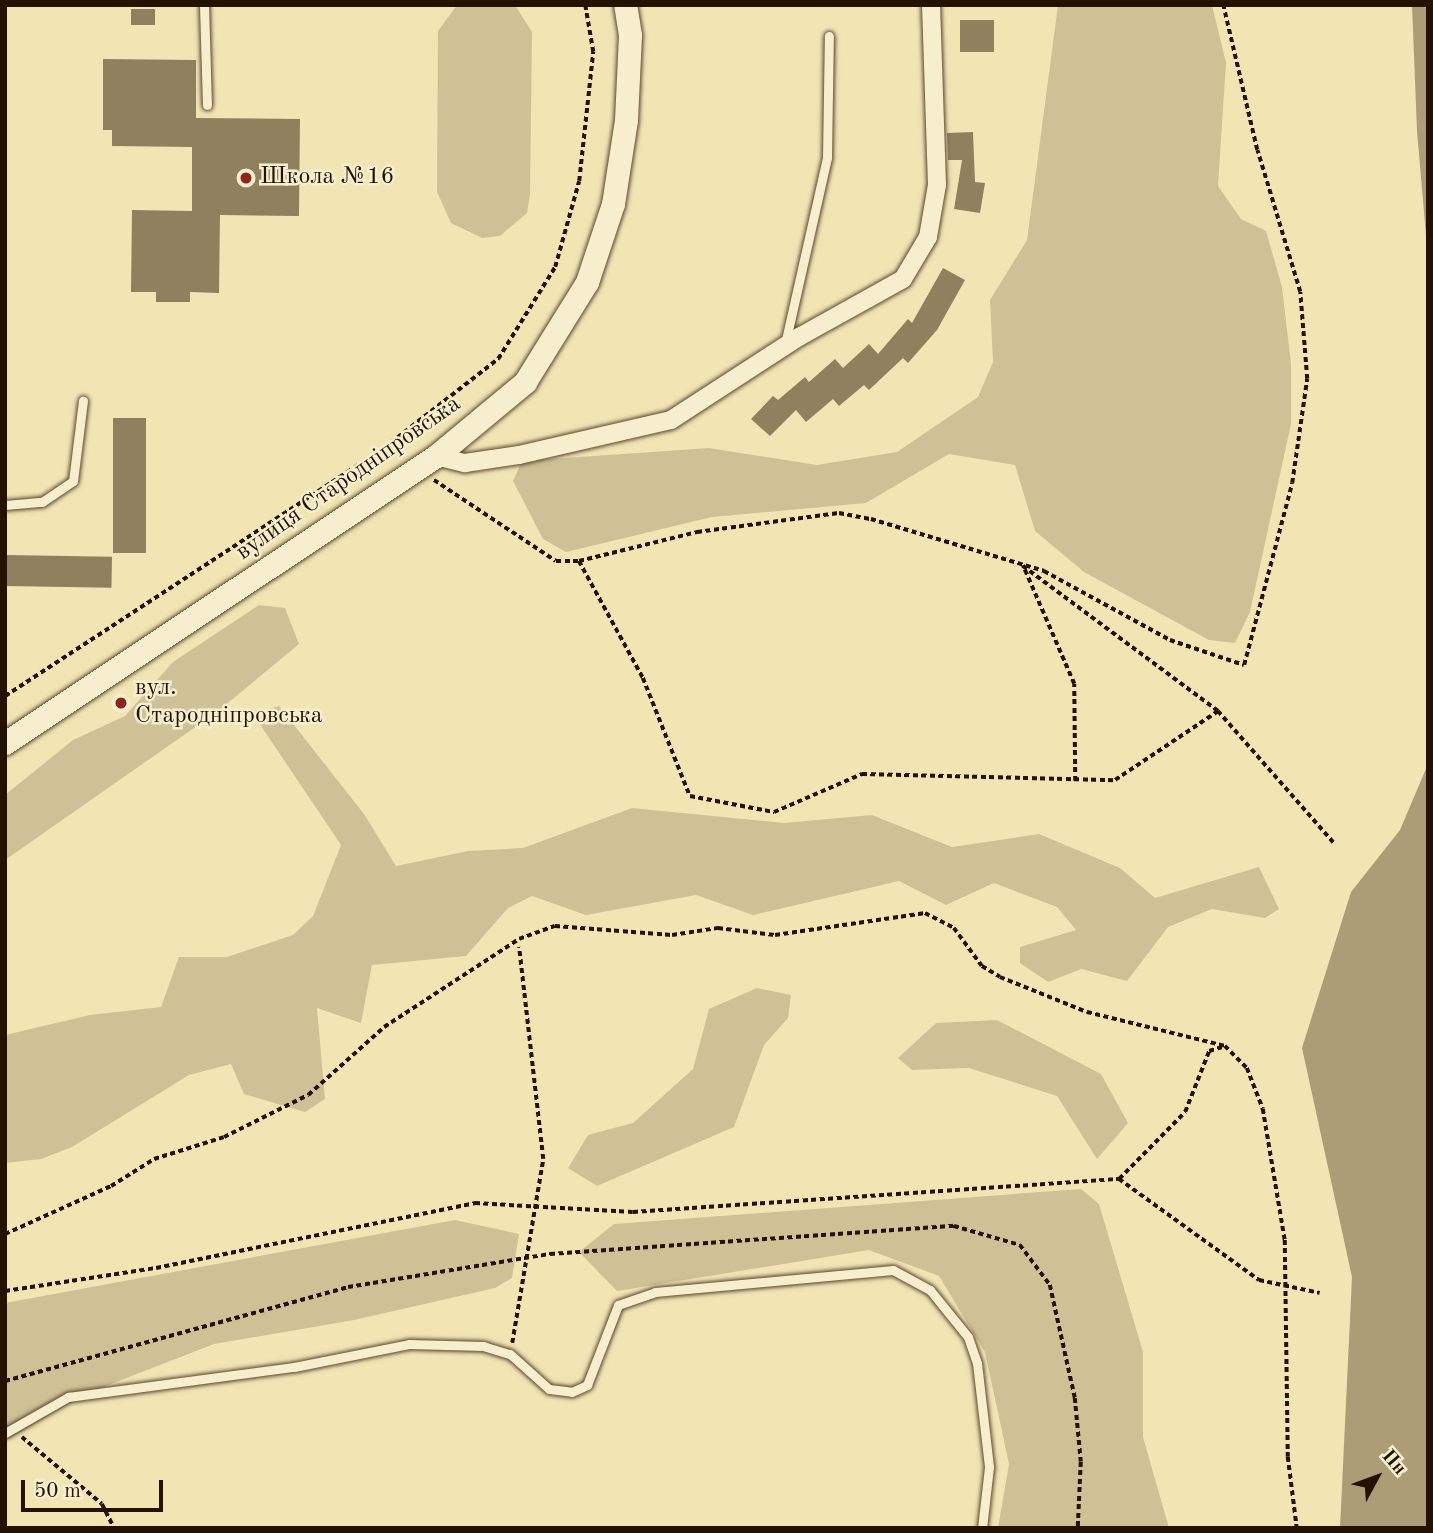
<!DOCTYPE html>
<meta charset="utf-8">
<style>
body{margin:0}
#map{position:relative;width:1433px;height:1533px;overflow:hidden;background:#f2e5b4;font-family:"Old Standard TT",serif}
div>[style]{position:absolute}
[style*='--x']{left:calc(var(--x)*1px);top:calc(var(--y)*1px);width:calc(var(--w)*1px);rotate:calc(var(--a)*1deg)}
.green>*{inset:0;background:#cfc196}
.water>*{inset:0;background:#ac9d77}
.building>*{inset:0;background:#8f805e;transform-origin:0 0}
.path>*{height:3.5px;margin-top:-1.75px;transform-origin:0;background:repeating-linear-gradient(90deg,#241201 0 5px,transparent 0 8.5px)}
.roads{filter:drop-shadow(0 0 2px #58472e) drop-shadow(0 0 2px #58472e)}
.service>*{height:9px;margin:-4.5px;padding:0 4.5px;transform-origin:4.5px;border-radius:4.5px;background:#f7eece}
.minor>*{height:18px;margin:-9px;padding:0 9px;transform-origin:9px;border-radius:9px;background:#f7eece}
.tertiary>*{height:23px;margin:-11.5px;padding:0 11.5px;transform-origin:11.5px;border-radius:11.5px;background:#f7eece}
.dots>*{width:19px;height:19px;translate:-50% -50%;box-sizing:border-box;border:4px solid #f7eece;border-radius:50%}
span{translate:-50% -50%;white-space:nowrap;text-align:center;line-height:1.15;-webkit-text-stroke:5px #f7eece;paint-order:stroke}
.poi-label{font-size:24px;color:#241201}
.left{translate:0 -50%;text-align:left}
.street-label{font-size:24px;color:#241201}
.frame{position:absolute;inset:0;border:7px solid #241201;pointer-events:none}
.north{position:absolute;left:1342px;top:1442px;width:70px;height:70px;-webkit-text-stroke:5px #f7eece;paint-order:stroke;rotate:49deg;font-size:19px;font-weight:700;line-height:28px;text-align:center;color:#241201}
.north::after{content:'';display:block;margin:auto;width:24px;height:32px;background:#241201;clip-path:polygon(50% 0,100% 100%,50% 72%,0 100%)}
.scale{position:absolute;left:21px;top:1480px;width:142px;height:32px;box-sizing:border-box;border:4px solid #241201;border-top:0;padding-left:9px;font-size:21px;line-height:24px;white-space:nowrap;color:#241201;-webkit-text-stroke:5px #f7eece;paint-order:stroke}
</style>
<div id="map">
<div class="green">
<div style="clip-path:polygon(457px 5px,515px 5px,532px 32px,530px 194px,527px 213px,500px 236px,482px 238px,451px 223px,437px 192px,438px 31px)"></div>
<div style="clip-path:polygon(1058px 5px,1212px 5px,1226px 63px,1218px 186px,1241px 219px,1266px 231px,1282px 287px,1291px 364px,1291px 424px,1250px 612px,1235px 643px,1209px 640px,1084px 572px,1035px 531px,1015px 465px,949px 454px,866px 503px,712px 517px,566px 552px,543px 539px,513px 481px,522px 461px,709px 448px,817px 465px,897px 452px,978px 397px,993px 362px,990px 300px,1027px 240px)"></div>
<div style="clip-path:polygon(259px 605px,285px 608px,299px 644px,217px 712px,5px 860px,5px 795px,73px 740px,125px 716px,173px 662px)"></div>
<div style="clip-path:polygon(279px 706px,364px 814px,396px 866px,468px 851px,523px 848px,632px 808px,784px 823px,872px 815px,952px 847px,1039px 834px,1120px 868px,1155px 898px,1259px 867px,1279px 909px,1265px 918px,1212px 909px,1168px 927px,1127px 981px,1081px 969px,1048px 982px,1020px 963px,1020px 947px,1076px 930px,1057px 907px,994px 883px,946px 905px,899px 881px,753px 915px,696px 895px,586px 915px,532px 896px,508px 908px,466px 956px,372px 965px,361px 1023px,317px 1008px,325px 1099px,305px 1112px,244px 1094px,231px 1064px,189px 1075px,72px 1147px,41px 1159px,5px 1163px,5px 1214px,5px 1035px,90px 1015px,161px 1007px,179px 957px,227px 957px,293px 935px,313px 916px,341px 845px,253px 714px)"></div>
<div style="clip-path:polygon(757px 988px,791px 995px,788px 1018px,764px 1045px,734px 1127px,597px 1186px,568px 1168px,588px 1135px,633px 1123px,693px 1069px,709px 1009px)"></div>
<div style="clip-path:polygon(997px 1020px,1101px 1074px,1128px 1123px,1097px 1159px,1057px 1096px,969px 1068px,912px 1070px,898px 1058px,936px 1023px)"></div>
<div style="clip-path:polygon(1081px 1189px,1099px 1204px,1143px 1352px,1143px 1437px,1169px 1528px,998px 1528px,1009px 1464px,985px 1352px,939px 1276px,869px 1250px,617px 1291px,579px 1252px,614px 1224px)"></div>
<div style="clip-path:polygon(455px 1220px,519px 1234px,512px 1278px,495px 1288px,354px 1320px,214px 1344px,88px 1393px,5px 1441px,5px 1303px)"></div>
</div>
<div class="water">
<div style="clip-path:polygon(1412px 5px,1428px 5px,1428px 259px,1417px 131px)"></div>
<div style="clip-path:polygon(1428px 764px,1428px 1528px,1340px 1528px,1352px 1277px,1302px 1048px,1351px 892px,1400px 830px)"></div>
</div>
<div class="building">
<div style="left:131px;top:9px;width:24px;height:16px"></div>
<div style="left:960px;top:20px;width:34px;height:32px"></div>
<div style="clip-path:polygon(103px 59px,196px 60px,196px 118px,300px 119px,299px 216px,220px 215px,219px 293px,190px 292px,190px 302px,156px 302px,156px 292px,131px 292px,132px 210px,192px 211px,192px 147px,112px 146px,112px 130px,103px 130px)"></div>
<div style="clip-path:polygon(973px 132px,975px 182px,985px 183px,980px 213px,954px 209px,962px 160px,948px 160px,947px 133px)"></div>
<div style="clip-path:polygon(943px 268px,965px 280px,937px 330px,908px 363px,903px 358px,869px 390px,864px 385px,839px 406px,833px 399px,806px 422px,796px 410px,770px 436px,751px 419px,773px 396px,778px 400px,805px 377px,809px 382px,835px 359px,843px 368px,869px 344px,878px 354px,908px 319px,912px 323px)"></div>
<div style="left:113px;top:418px;width:33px;height:135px"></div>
<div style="left:5px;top:555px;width:107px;height:31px;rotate:1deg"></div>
</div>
<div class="path">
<div style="--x:434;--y:480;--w:146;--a:33.6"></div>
<div style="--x:556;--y:561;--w:23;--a:0"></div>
<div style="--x:579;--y:561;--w:122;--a:-13.8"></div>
<div style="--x:697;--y:532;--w:143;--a:-7.6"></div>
<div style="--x:839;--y:513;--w:33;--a:11"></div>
<div style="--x:871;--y:519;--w:181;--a:16.7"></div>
<div style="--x:1044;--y:571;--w:144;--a:28.7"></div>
<div style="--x:1170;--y:640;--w:78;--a:18.7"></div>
<div style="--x:1244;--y:665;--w:188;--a:-75.2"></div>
<div style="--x:1292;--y:483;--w:105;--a:-81.8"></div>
<div style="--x:1307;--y:379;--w:87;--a:-94.6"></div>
<div style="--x:1300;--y:292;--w:148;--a:-106.8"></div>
<div style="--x:1257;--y:150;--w:149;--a:-103.2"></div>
<div style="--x:579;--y:561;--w:133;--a:61.3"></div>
<div style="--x:643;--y:678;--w:127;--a:68.3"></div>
<div style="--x:690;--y:796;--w:86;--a:10.8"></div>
<div style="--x:774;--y:812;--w:96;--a:-23.4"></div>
<div style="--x:862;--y:774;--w:253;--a:1.4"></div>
<div style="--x:1115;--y:780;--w:124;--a:-33.8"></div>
<div style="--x:1218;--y:711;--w:176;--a:48.7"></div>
<div style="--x:5;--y:696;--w:453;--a:-33.2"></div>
<div style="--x:384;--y:448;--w:145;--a:-38"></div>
<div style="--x:498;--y:359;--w:108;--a:-58.2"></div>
<div style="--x:555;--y:267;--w:89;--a:-74.4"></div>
<div style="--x:579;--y:181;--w:130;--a:-83.8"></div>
<div style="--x:593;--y:52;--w:48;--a:-99.7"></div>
<div style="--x:1075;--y:781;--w:97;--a:-90.6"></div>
<div style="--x:1074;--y:684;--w:129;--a:-113.4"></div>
<div style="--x:1023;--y:566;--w:243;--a:36.6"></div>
<div style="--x:1119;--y:1179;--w:94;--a:-45.4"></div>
<div style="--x:1185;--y:1112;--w:66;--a:-68.5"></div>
<div style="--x:1209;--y:1051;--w:17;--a:-17"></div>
<div style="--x:1225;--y:1046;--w:31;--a:45"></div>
<div style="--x:1247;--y:1068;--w:44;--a:68.7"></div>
<div style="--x:1263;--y:1109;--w:133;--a:80.5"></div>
<div style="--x:1285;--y:1240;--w:217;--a:89.2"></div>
<div style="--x:1288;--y:1457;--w:72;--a:82.8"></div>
<div style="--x:5;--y:1234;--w:116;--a:-24.4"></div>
<div style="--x:111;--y:1186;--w:51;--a:-32.1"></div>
<div style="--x:154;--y:1159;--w:73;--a:-17.4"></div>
<div style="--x:224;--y:1137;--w:94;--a:-26.6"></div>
<div style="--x:308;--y:1095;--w:102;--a:-41.8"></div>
<div style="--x:384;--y:1027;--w:161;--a:-33.1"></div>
<div style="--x:519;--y:939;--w:38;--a:-20"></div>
<div style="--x:555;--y:926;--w:117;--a:4.4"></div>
<div style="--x:672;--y:935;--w:47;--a:-8.7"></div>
<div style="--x:718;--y:928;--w:57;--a:7"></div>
<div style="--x:775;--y:935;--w:152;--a:-8.3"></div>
<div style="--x:925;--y:913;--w:33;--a:27"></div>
<div style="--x:954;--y:928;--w:47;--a:53.6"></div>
<div style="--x:982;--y:966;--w:21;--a:31"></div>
<div style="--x:1000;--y:977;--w:94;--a:21.9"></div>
<div style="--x:1087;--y:1012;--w:142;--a:13.8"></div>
<div style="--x:5;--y:1291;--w:153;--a:-8.7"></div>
<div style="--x:156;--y:1268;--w:326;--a:-11.5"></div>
<div style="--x:475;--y:1203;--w:158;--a:3.3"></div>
<div style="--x:633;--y:1212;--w:487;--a:-3.9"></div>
<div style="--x:1119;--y:1179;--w:173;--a:35.8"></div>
<div style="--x:1259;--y:1280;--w:62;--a:12"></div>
<div style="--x:512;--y:1343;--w:187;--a:-80.4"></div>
<div style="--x:543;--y:1159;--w:213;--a:-96.5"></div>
<div style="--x:5;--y:1381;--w:356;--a:-15.3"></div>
<div style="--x:348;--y:1287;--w:205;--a:-9.3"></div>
<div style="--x:550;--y:1254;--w:405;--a:-4"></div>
<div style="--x:954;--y:1226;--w:69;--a:16.1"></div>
<div style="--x:1020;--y:1245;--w:50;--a:53.1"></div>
<div style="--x:1050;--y:1285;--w:116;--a:77.5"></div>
<div style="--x:1075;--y:1398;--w:64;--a:84.6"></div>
<div style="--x:1081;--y:1462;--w:66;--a:92.6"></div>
<div style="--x:22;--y:1437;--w:104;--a:39.9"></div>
<div style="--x:102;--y:1504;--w:27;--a:63"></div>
</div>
<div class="roads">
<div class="service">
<div style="--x:204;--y:5;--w:100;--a:88.3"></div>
<div style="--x:785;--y:344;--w:192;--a:-77.3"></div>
<div style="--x:827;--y:157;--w:121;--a:-89.1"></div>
<div style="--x:5;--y:505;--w:37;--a:-5"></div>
<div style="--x:42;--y:502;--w:37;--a:-34"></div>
<div style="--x:73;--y:481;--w:81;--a:-82.9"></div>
<div style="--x:5;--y:1433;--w:73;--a:-29.7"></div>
<div style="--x:68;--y:1397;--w:228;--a:-7.6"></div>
<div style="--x:294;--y:1367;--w:117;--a:-11.3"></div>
<div style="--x:409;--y:1344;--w:74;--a:1.5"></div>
<div style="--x:483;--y:1346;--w:28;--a:17"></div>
<div style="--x:510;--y:1354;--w:52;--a:41.9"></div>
<div style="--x:549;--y:1389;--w:23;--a:7"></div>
<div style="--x:572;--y:1392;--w:17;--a:-25"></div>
<div style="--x:587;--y:1385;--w:86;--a:-68.8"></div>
<div style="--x:618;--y:1305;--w:39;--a:-19"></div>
<div style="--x:655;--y:1292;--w:239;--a:-5.3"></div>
<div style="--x:893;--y:1270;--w:42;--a:28.4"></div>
<div style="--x:930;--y:1290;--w:60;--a:51"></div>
<div style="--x:968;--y:1337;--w:28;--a:71"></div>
<div style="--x:977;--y:1363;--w:105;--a:83.4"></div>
<div style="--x:989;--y:1467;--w:61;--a:96.5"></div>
</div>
<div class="minor">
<div style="--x:436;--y:456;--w:30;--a:14"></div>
<div style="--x:465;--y:463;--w:55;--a:-8.4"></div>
<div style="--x:519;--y:455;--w:156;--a:-13"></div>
<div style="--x:671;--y:420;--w:153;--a:-33"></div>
<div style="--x:799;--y:337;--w:119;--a:-29.1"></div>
<div style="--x:903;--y:279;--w:49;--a:-59.2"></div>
<div style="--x:928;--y:237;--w:53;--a:-80.2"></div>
<div style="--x:937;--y:185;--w:180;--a:-91.9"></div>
</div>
<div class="tertiary">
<div style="--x:5;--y:743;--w:518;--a:-33.66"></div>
<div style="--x:436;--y:456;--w:116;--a:-39.7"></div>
<div style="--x:525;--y:382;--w:118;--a:-58.2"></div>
<div style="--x:587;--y:282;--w:82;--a:-71.6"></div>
<div style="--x:613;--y:204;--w:85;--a:-81.2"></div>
<div style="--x:626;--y:120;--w:85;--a:-87.3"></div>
<div style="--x:630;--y:35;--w:30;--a:-99"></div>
</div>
</div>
<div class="dots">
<div style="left:246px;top:178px;background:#8f2418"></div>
<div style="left:121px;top:703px;background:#8f2418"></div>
</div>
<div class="poi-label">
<span class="left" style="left:260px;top:178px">Школа №16</span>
<span class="left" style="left:135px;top:703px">вул.<br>Стародніпровська</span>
</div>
<div class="street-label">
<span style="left:349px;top:479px;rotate:-35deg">вулиця Стародніпровська</span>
</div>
<div class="frame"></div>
<div class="north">Пн</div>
<div class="scale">50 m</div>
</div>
